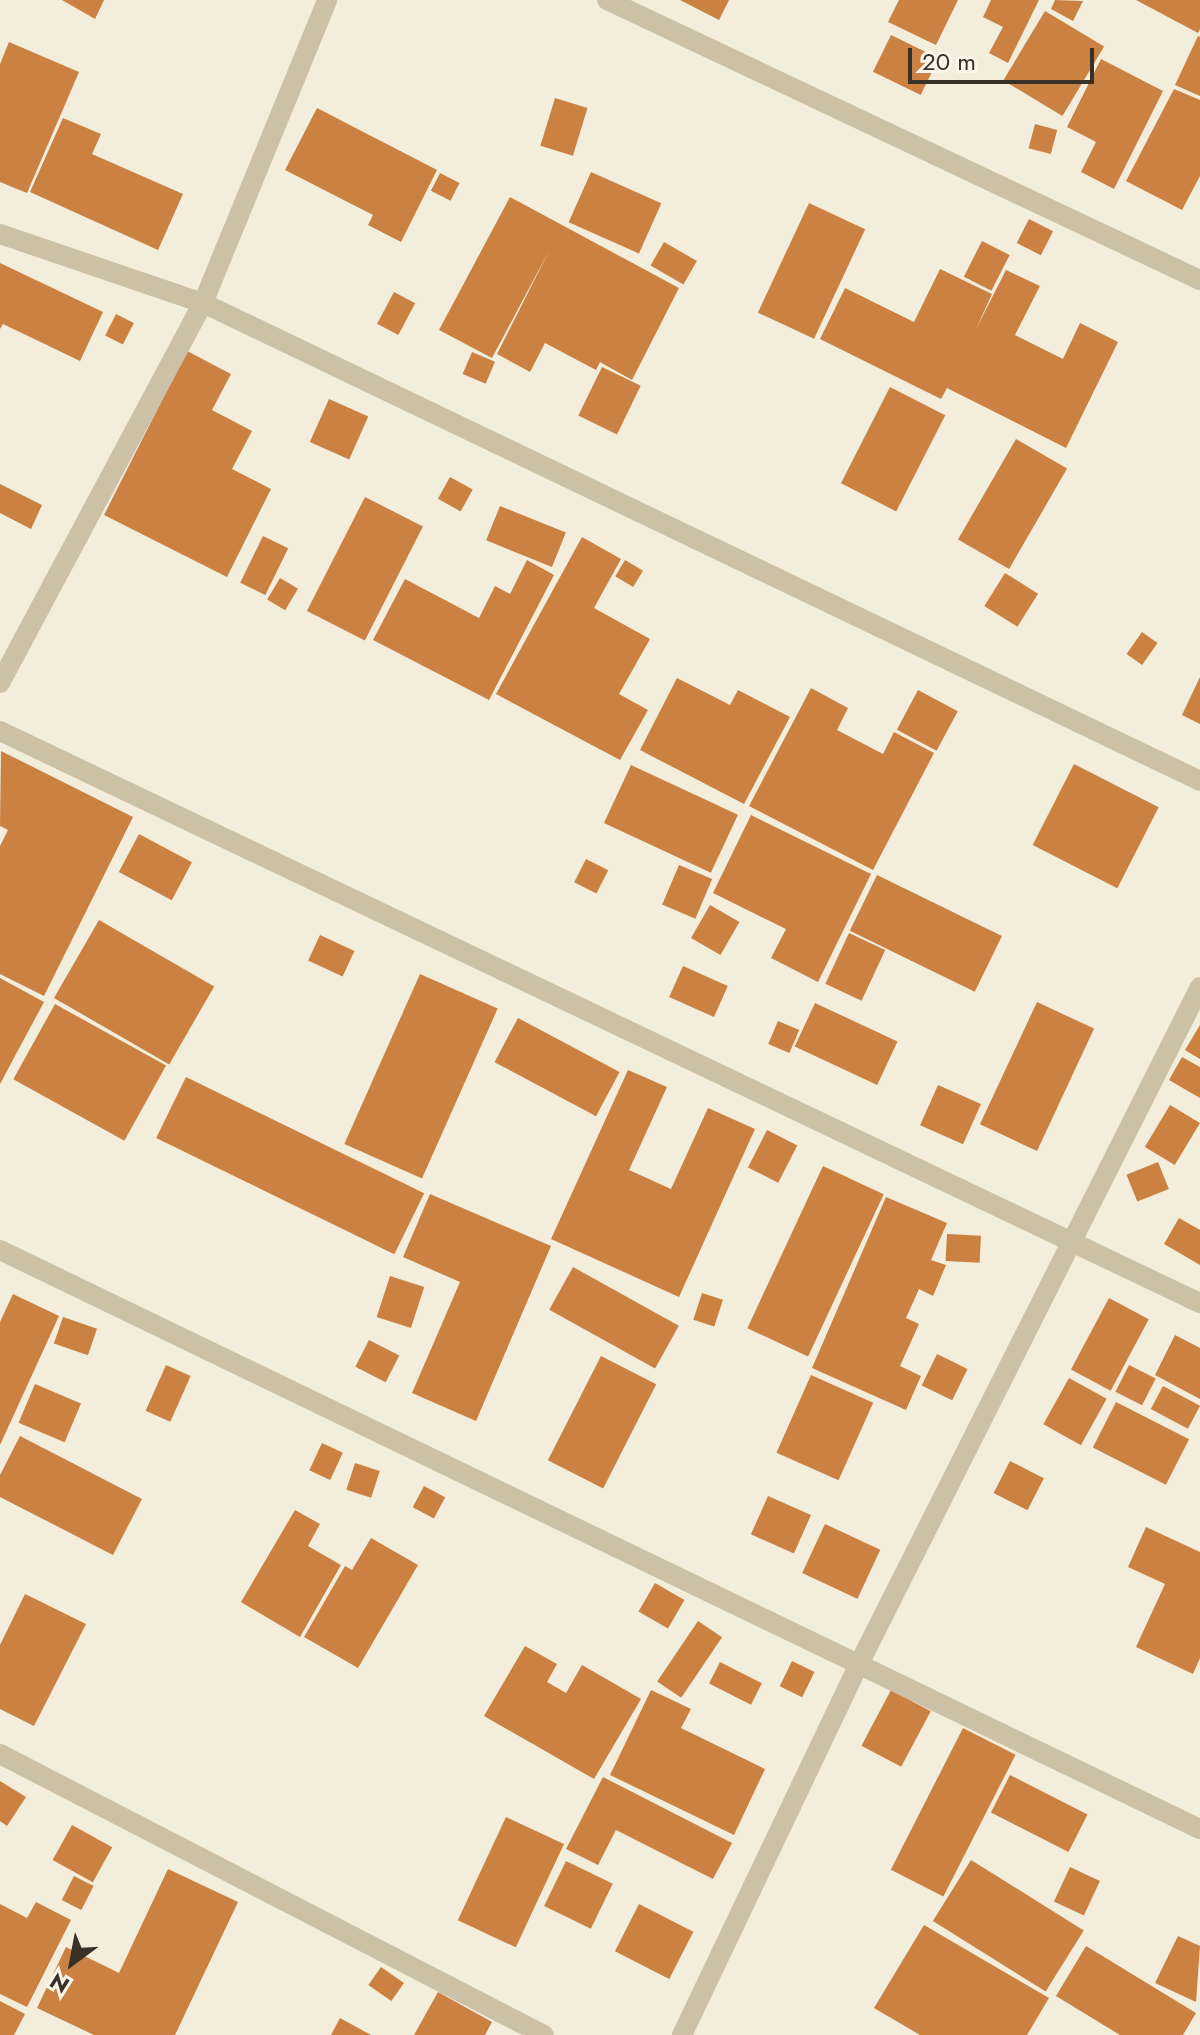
<!DOCTYPE html>
<style>
body{margin:0}
#map{position:relative;width:1200px;height:2035px;overflow:hidden;background:#f3eddc;font-family:Jost,sans-serif}
div>[style]{position:absolute}
[style*='--x']{left:calc(var(--x)*1px);top:calc(var(--y)*1px);width:calc(var(--w)*1px);rotate:calc(var(--a)*1deg)}
.building>*{inset:0;background:#cb8142;transform-origin:0 0}
.minor>*{height:20px;margin:-10px;padding:0 10px;transform-origin:10px;border-radius:10px;background:#ccc0a7}
span{translate:-50% -50%;white-space:nowrap;text-align:center;line-height:1.15;-webkit-text-stroke:7px #faf6e9;paint-order:stroke}
.north{position:absolute;left:32px;top:1923px;width:80px;height:80px;-webkit-text-stroke:6px #faf6e9;paint-order:stroke;rotate:212deg;font-size:22px;font-weight:700;line-height:32px;text-align:center;color:#383128}
.north::after{content:'';display:block;margin:auto;width:28px;height:36px;background:#383128;clip-path:polygon(50% 0,100% 100%,50% 72%,0 100%)}
.scale{position:absolute;left:908px;top:48px;width:186px;height:36px;box-sizing:border-box;border:4px solid #383128;border-top:0;padding-left:10px;font-size:24px;line-height:28px;white-space:nowrap;color:#383128;-webkit-text-stroke:6px #faf6e9;paint-order:stroke}
</style>
<div id="map">
<div class="building">
<div style="clip-path:polygon(62px 0,104px 0,95px 19px)"></div>
<div style="clip-path:polygon(680px 0,729px 0,719px 20px)"></div>
<div style="clip-path:polygon(899px 0,958px 0,936px 45px,888px 22px)"></div>
<div style="clip-path:polygon(991px 0,1039px 0,1008px 63px,989px 53px,1003px 27px,983px 17px)"></div>
<div style="clip-path:polygon(1055px 0,1083px 1px,1073px 21px,1051px 9px)"></div>
<div style="clip-path:polygon(1136px 0,1200px 0,1200px 29px,1198px 33px)"></div>
<div style="left:1045px;top:11px;width:69px;height:81px;rotate:31deg"></div>
<div style="left:891px;top:35px;width:53px;height:41px;rotate:26deg"></div>
<div style="clip-path:polygon(1198px 36px,1200px 37px,1200px 96px,1175px 85px)"></div>
<div style="clip-path:polygon(9px 42px,79px 72px,27px 193px,0 182px,0 64px)"></div>
<div style="clip-path:polygon(1101px 59px,1163px 91px,1114px 189px,1081px 172px,1096px 142px,1067px 127px)"></div>
<div style="clip-path:polygon(1174px 89px,1200px 100px,1200px 176px,1182px 210px,1126px 181px)"></div>
<div style="left:555px;top:98px;width:34px;height:50px;rotate:17deg"></div>
<div style="clip-path:polygon(317px 108px,437px 170px,401px 242px,368px 225px,373px 215px,285px 170px)"></div>
<div style="clip-path:polygon(63px 118px,101px 134px,92px 154px,183px 194px,158px 250px,30px 192px)"></div>
<div style="left:1035px;top:124px;width:23px;height:25px;rotate:15deg"></div>
<div style="left:591px;top:172px;width:77px;height:55px;rotate:24deg"></div>
<div style="left:440px;top:173px;width:22px;height:20px;rotate:27deg"></div>
<div style="clip-path:polygon(510px 197px,679px 288px,632px 380px,600px 362px,596px 370px,545px 343px,530px 372px,497px 354px,550px 249px,492px 358px,439px 330px)"></div>
<div style="left:809px;top:203px;width:62px;height:121px;rotate:25deg"></div>
<div style="left:1029px;top:219px;width:27px;height:27px;rotate:27deg"></div>
<div style="left:982px;top:241px;width:31px;height:40px;rotate:27deg"></div>
<div style="left:664px;top:242px;width:38px;height:27px;rotate:30deg"></div>
<div style="clip-path:polygon(0 263px,103px 312px,80px 361px,3px 324px,0 329px)"></div>
<div style="clip-path:polygon(940px 269px,992px 294px,976px 329px,1006px 270px,1040px 286px,1015px 335px,1063px 359px,1080px 323px,1118px 342px,1066px 448px,947px 388px,941px 399px,820px 339px,845px 288px,914px 322px)"></div>
<div style="left:394px;top:292px;width:24px;height:36px;rotate:28deg"></div>
<div style="left:116px;top:314px;width:20px;height:24px;rotate:27deg"></div>
<div style="clip-path:polygon(187px 351px,231px 374px,212px 410px,252px 431px,232px 469px,271px 489px,227px 577px,104px 515px)"></div>
<div style="left:472px;top:352px;width:25px;height:24px;rotate:23deg"></div>
<div style="left:602px;top:367px;width:43px;height:54px;rotate:26deg"></div>
<div style="left:890px;top:387px;width:62px;height:108px;rotate:27deg"></div>
<div style="left:329px;top:399px;width:43px;height:47px;rotate:24deg"></div>
<div style="left:1016px;top:439px;width:59px;height:116px;rotate:30deg"></div>
<div style="left:450px;top:477px;width:26px;height:25px;rotate:29deg"></div>
<div style="clip-path:polygon(0 484px,42px 505px,31px 529px,0 513px)"></div>
<div style="left:365px;top:497px;width:65px;height:128px;rotate:27deg"></div>
<div style="left:500px;top:506px;width:71px;height:37px;rotate:22deg"></div>
<div style="left:263px;top:536px;width:28px;height:52px;rotate:26deg"></div>
<div style="clip-path:polygon(582px 537px,621px 559px,594px 608px,650px 639px,619px 694px,648px 710px,620px 760px,496px 694px)"></div>
<div style="clip-path:polygon(527px 560px,554px 575px,489px 700px,373px 640px,405px 579px,479px 618px,495px 586px,510px 594px)"></div>
<div style="left:625px;top:560px;width:21px;height:19px;rotate:31deg"></div>
<div style="left:1005px;top:573px;width:39px;height:39px;rotate:32deg"></div>
<div style="left:280px;top:578px;width:21px;height:25px;rotate:31deg"></div>
<div style="left:1142px;top:632px;width:19px;height:27px;rotate:35deg"></div>
<div style="clip-path:polygon(1200px 677px,1200px 724px,1182px 715px)"></div>
<div style="clip-path:polygon(677px 678px,730px 705px,738px 690px,790px 717px,744px 804px,640px 750px)"></div>
<div style="clip-path:polygon(811px 688px,848px 708px,837px 730px,883px 754px,894px 732px,934px 753px,873px 870px,749px 806px)"></div>
<div style="left:918px;top:690px;width:45px;height:45px;rotate:28deg"></div>
<div style="clip-path:polygon(1px 751px,133px 817px,44px 996px,0 974px,0 846px,8px 830px,0 826px)"></div>
<div style="left:1074px;top:764px;width:95px;height:91px;rotate:27deg"></div>
<div style="left:631px;top:765px;width:118px;height:64px;rotate:25deg"></div>
<div style="clip-path:polygon(751px 815px,871px 874px,818px 982px,771px 958px,786px 929px,713px 893px)"></div>
<div style="left:139px;top:834px;width:60px;height:43px;rotate:28deg"></div>
<div style="left:586px;top:859px;width:25px;height:26px;rotate:27deg"></div>
<div style="left:679px;top:865px;width:36px;height:43px;rotate:23deg"></div>
<div style="left:877px;top:875px;width:139px;height:62px;rotate:26deg"></div>
<div style="left:710px;top:905px;width:34px;height:38px;rotate:30deg"></div>
<div style="left:99px;top:920px;width:133px;height:90px;rotate:30deg"></div>
<div style="left:849px;top:933px;width:40px;height:56px;rotate:25deg"></div>
<div style="left:320px;top:935px;width:38px;height:28px;rotate:25deg"></div>
<div style="left:683px;top:966px;width:49px;height:34px;rotate:24deg"></div>
<div style="left:420px;top:974px;width:85px;height:186px;rotate:24deg"></div>
<div style="clip-path:polygon(0 978px,44px 1002px,0 1084px)"></div>
<div style="left:1037px;top:1002px;width:63px;height:135px;rotate:25deg"></div>
<div style="left:815px;top:1003px;width:91px;height:48px;rotate:25deg"></div>
<div style="left:55px;top:1004px;width:127px;height:86px;rotate:29deg"></div>
<div style="left:518px;top:1018px;width:115px;height:50px;rotate:28deg"></div>
<div style="left:778px;top:1021px;width:23px;height:25px;rotate:23deg"></div>
<div style="clip-path:polygon(1200px 1025px,1200px 1059px,1185px 1050px)"></div>
<div style="clip-path:polygon(1182px 1057px,1200px 1067px,1200px 1098px,1169px 1080px)"></div>
<div style="clip-path:polygon(628px 1070px,667px 1087px,629px 1170px,671px 1189px,708px 1108px,755px 1129px,679px 1297px,551px 1239px)"></div>
<div style="left:186px;top:1077px;width:265px;height:68px;rotate:26deg"></div>
<div style="left:938px;top:1085px;width:47px;height:44px;rotate:24deg"></div>
<div style="left:1170px;top:1105px;width:35px;height:49px;rotate:31deg"></div>
<div style="left:767px;top:1130px;width:34px;height:42px;rotate:27deg"></div>
<div style="left:1158px;top:1162px;width:29px;height:34px;rotate:68deg"></div>
<div style="left:823px;top:1166px;width:67px;height:179px;rotate:25deg"></div>
<div style="clip-path:polygon(430px 1194px,551px 1246px,476px 1421px,412px 1393px,460px 1282px,403px 1257px)"></div>
<div style="clip-path:polygon(886px 1197px,947px 1223px,931px 1260px,946px 1265px,933px 1296px,919px 1289px,906px 1318px,919px 1324px,900px 1366px,921px 1376px,906px 1410px,812px 1368px)"></div>
<div style="clip-path:polygon(1179px 1218px,1200px 1230px,1200px 1265px,1164px 1244px)"></div>
<div style="left:947px;top:1234px;width:34px;height:27px;rotate:3deg"></div>
<div style="left:573px;top:1267px;width:121px;height:49px;rotate:29deg"></div>
<div style="left:390px;top:1276px;width:36px;height:43px;rotate:18deg"></div>
<div style="left:702px;top:1293px;width:22px;height:28px;rotate:18deg"></div>
<div style="clip-path:polygon(13px 1294px,59px 1316px,0 1445px,0 1322px)"></div>
<div style="left:1109px;top:1298px;width:45px;height:81px;rotate:28deg"></div>
<div style="left:63px;top:1317px;width:36px;height:28px;rotate:19deg"></div>
<div style="clip-path:polygon(1175px 1335px,1200px 1348px,1200px 1399px,1155px 1375px)"></div>
<div style="left:369px;top:1340px;width:34px;height:30px;rotate:27deg"></div>
<div style="left:937px;top:1354px;width:34px;height:35px;rotate:26deg"></div>
<div style="left:601px;top:1356px;width:62px;height:117px;rotate:27deg"></div>
<div style="left:166px;top:1365px;width:27px;height:50px;rotate:24deg"></div>
<div style="left:1129px;top:1365px;width:30px;height:30px;rotate:27deg"></div>
<div style="left:811px;top:1375px;width:68px;height:85px;rotate:24deg"></div>
<div style="left:1069px;top:1378px;width:43px;height:53px;rotate:29deg"></div>
<div style="left:35px;top:1384px;width:50px;height:42px;rotate:23deg"></div>
<div style="left:1163px;top:1386px;width:42px;height:26px;rotate:28deg"></div>
<div style="left:1116px;top:1402px;width:82px;height:51px;rotate:27deg"></div>
<div style="clip-path:polygon(20px 1436px,142px 1499px,113px 1555px,0 1497px,0 1475px)"></div>
<div style="left:322px;top:1443px;width:23px;height:30px;rotate:25deg"></div>
<div style="left:1010px;top:1461px;width:38px;height:36px;rotate:27deg"></div>
<div style="left:355px;top:1463px;width:26px;height:28px;rotate:18deg"></div>
<div style="left:424px;top:1486px;width:24px;height:24px;rotate:28deg"></div>
<div style="left:768px;top:1496px;width:47px;height:42px;rotate:24deg"></div>
<div style="clip-path:polygon(295px 1510px,320px 1524px,308px 1546px,341px 1565px,300px 1637px,241px 1602px)"></div>
<div style="left:825px;top:1524px;width:61px;height:54px;rotate:25deg"></div>
<div style="clip-path:polygon(1146px 1527px,1200px 1552px,1200px 1658px,1193px 1674px,1136px 1647px,1165px 1584px,1128px 1567px)"></div>
<div style="clip-path:polygon(371px 1538px,418px 1565px,358px 1668px,304px 1637px,345px 1566px,352px 1570px)"></div>
<div style="left:655px;top:1583px;width:34px;height:33px;rotate:30deg"></div>
<div style="clip-path:polygon(25px 1594px,86px 1624px,34px 1726px,0 1709px,0 1645px)"></div>
<div style="left:698px;top:1621px;width:29px;height:73px;rotate:34deg"></div>
<div style="clip-path:polygon(525px 1646px,557px 1664px,547px 1682px,566px 1693px,582px 1665px,641px 1699px,594px 1779px,484px 1716px)"></div>
<div style="left:792px;top:1661px;width:25px;height:28px;rotate:26deg"></div>
<div style="left:720px;top:1662px;width:47px;height:24px;rotate:27deg"></div>
<div style="clip-path:polygon(651px 1690px,691px 1709px,681px 1728px,765px 1769px,734px 1835px,610px 1775px)"></div>
<div style="left:891px;top:1690px;width:45px;height:63px;rotate:28deg"></div>
<div style="left:963px;top:1728px;width:59px;height:159px;rotate:27deg"></div>
<div style="left:1010px;top:1775px;width:87px;height:42px;rotate:27deg"></div>
<div style="clip-path:polygon(603px 1777px,732px 1843px,713px 1879px,616px 1830px,598px 1865px,566px 1849px)"></div>
<div style="clip-path:polygon(0 1781px,26px 1797px,7px 1826px,0 1821px)"></div>
<div style="left:506px;top:1817px;width:64px;height:114px;rotate:25deg"></div>
<div style="left:72px;top:1825px;width:46px;height:40px;rotate:29deg"></div>
<div style="left:971px;top:1860px;width:133px;height:72px;rotate:32deg"></div>
<div style="left:566px;top:1861px;width:52px;height:50px;rotate:26deg"></div>
<div style="left:1070px;top:1867px;width:33px;height:38px;rotate:25deg"></div>
<div style="clip-path:polygon(168px 1869px,238px 1902px,175px 2035px,94px 2035px,37px 2008px,66px 1947px,119px 1973px)"></div>
<div style="left:74px;top:1876px;width:22px;height:27px;rotate:27deg"></div>
<div style="clip-path:polygon(36px 1902px,71px 1920px,27px 2007px,0 1994px,0 1904px,27px 1918px)"></div>
<div style="left:639px;top:1904px;width:61px;height:53px;rotate:27deg"></div>
<div style="clip-path:polygon(924px 1925px,1049px 1998px,1027px 2035px,920px 2035px,874px 2008px)"></div>
<div style="clip-path:polygon(1178px 1936px,1200px 1946px,1196px 2002px,1155px 1983px)"></div>
<div style="clip-path:polygon(1086px 1946px,1196px 2013px,1183px 2035px,1120px 2035px,1056px 1996px)"></div>
<div style="left:381px;top:1967px;width:28px;height:22px;rotate:35deg"></div>
<div style="clip-path:polygon(438px 1992px,492px 2022px,485px 2035px,414px 2035px)"></div>
<div style="clip-path:polygon(0 2001px,25px 2014px,14px 2035px,0 2035px)"></div>
<div style="clip-path:polygon(340px 2018px,371px 2035px,331px 2035px)"></div>
</div>
<div class="minor">
<div style="--x:607;--y:0;--w:656;--a:25.28"></div>
<div style="--x:0;--y:234;--w:214;--a:18.8"></div>
<div style="--x:203;--y:303;--w:1106;--a:25.61"></div>
<div style="--x:0;--y:683;--w:431;--a:-61.9"></div>
<div style="--x:203;--y:303;--w:327;--a:-67.7"></div>
<div style="--x:0;--y:731;--w:1329;--a:25.49"></div>
<div style="--x:0;--y:1250;--w:1332;--a:25.76"></div>
<div style="--x:0;--y:1754;--w:612;--a:27.32"></div>
<div style="--x:682;--y:2035;--w:411;--a:-64.5"></div>
<div style="--x:859;--y:1664;--w:758;--a:-63.27"></div>
</div>
<div class="north">N</div>
<div class="scale">20 m</div>
</div>
